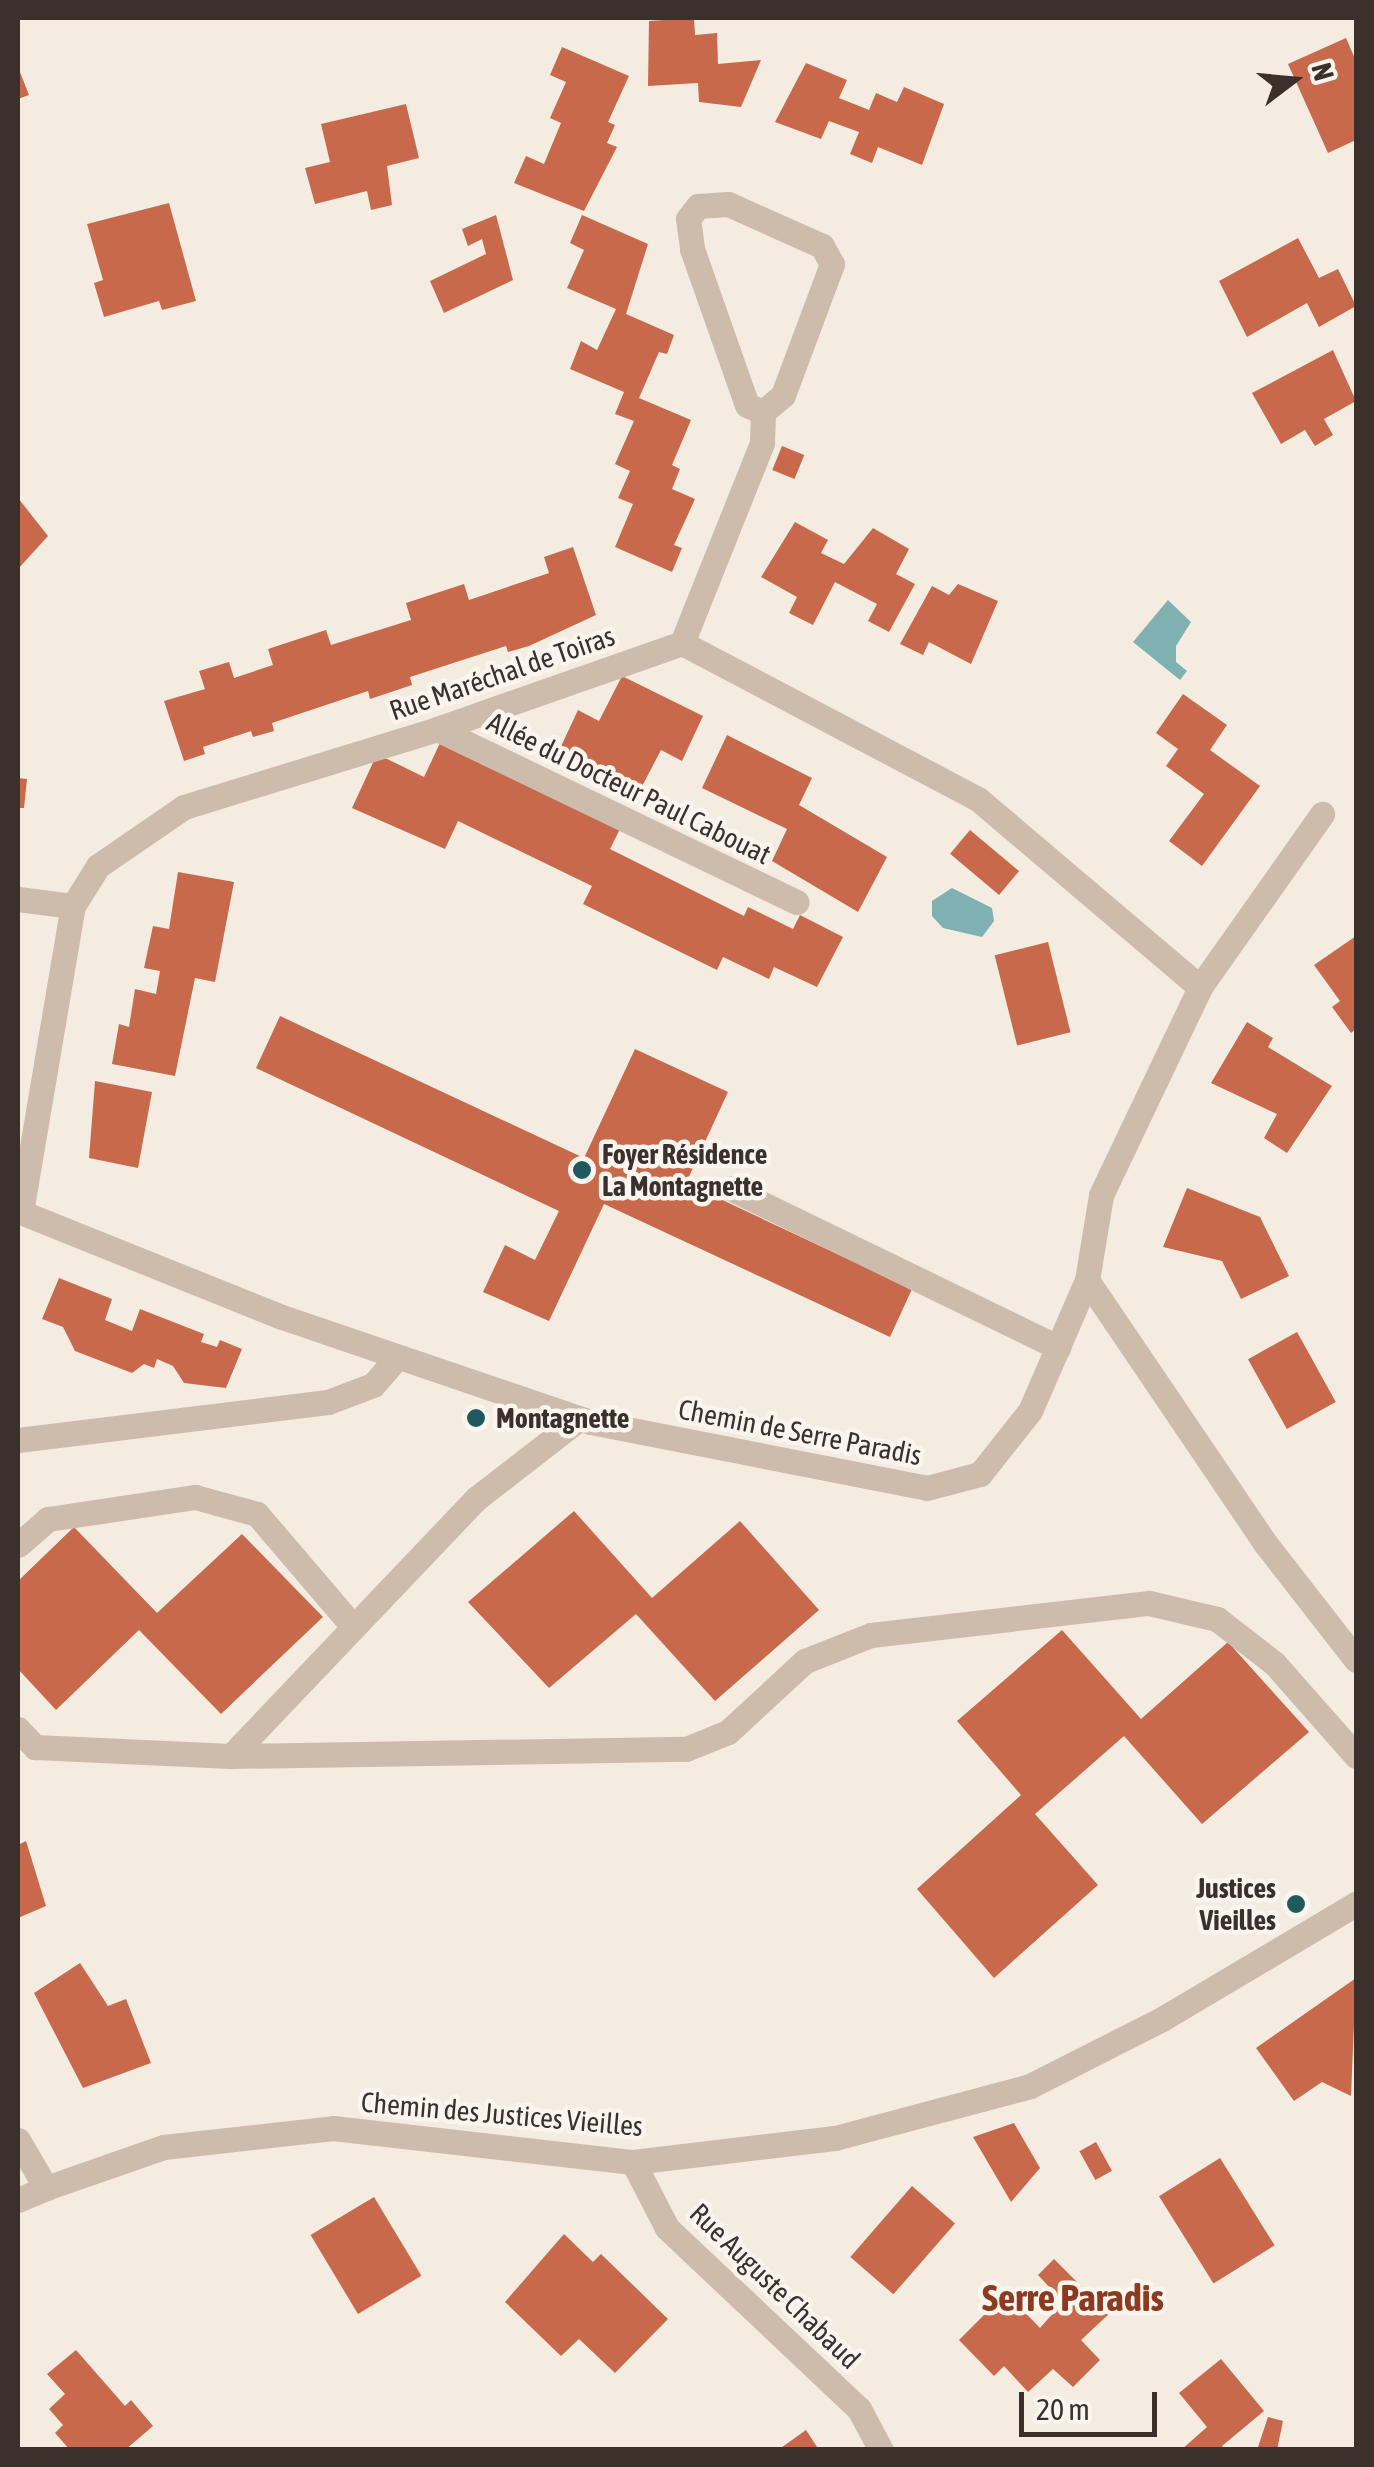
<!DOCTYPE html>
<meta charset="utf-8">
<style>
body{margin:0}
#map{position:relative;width:1374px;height:2467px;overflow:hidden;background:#f4ebe1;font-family:"Asap Condensed",sans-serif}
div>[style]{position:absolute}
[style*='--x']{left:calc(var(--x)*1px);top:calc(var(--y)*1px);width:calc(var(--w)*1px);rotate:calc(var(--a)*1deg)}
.water>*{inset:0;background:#7fb0b2}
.building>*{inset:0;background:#c8694b;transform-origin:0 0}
.service>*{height:25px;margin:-12.5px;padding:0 12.5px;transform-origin:12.5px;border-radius:12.5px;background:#cdbbac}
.minor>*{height:25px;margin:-12.5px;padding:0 12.5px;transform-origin:12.5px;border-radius:12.5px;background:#cdbbac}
.tertiary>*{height:25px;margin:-12.5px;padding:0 12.5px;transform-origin:12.5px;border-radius:12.5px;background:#cdbbac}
.dots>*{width:28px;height:28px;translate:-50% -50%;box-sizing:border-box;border:5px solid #fbf5ee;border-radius:50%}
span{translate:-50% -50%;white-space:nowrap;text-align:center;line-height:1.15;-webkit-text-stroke:9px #fbf5ee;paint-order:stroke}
.street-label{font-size:28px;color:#3b302b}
.poi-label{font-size:28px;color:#3b302b;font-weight:700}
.left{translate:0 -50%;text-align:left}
.right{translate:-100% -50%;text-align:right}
.district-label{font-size:38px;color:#8c3b22;font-weight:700}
.frame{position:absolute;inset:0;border:20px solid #3b302b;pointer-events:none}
.north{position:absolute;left:1244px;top:30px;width:100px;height:100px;-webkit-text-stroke:8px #fbf5ee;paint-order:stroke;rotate:74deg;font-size:28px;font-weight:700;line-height:40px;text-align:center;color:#3b302b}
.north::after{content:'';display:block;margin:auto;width:35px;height:45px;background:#3b302b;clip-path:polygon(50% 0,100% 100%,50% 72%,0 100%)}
.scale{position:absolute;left:1019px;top:2392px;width:138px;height:45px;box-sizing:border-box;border:5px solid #3b302b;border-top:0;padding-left:12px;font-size:30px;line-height:35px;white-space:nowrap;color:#3b302b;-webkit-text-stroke:8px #fbf5ee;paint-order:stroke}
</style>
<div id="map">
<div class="water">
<div style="clip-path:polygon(1168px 600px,1191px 622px,1176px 646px,1176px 662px,1187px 671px,1180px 680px,1133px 642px)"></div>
<div style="clip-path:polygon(952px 888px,992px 908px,994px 921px,982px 937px,943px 928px,932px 916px,932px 901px)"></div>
</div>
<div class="building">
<div style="clip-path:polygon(694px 18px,695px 35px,717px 33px,718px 64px,761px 60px,741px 107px,699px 102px,698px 83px,648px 86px,649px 21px)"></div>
<div style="clip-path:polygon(1346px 38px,1356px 61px,1356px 140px,1328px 153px,1288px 64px)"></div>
<div style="clip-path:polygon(562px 47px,629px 76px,608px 122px,615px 125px,607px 143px,617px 147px,584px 211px,514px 183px,526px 156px,544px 164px,561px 123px,550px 118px,566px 82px,550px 75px)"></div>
<div style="clip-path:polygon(806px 63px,847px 80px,839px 98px,869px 110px,876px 93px,897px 102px,904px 87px,944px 104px,922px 165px,878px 147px,872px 163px,850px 154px,859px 132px,829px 121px,821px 139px,775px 122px)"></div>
<div style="clip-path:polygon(18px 67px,29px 95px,18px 99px)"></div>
<div style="clip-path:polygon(406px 104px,419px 158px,387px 166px,392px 205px,371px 210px,367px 191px,315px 204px,305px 168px,330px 162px,321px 124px)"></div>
<div style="clip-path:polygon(169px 203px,196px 301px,162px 310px,159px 301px,104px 317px,94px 283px,103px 280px,87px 224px)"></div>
<div style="clip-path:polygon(496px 215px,513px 280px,444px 313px,430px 281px,486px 254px,482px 239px,468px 246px,462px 229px)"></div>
<div style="clip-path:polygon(582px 215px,648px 244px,626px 314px,674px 335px,667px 354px,659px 352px,639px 398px,691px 420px,672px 465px,680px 469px,672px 489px,695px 499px,674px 545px,682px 548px,672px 572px,615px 547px,633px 504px,618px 498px,630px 471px,615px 464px,634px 421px,615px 414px,624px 392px,570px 369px,581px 341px,597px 350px,616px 309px,567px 288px,584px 250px,570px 243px)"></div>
<div style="clip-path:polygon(1298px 238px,1319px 278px,1338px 269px,1356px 306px,1319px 327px,1307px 303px,1247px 337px,1219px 281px)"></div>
<div style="clip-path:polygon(1333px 350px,1356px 401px,1324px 419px,1333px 435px,1315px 446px,1305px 430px,1281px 444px,1252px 393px)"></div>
<div style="left:782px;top:446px;width:24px;height:26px;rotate:22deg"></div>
<div style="clip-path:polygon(18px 498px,48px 536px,18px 569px)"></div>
<div style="clip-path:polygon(795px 522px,828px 540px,821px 553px,844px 564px,873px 528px,909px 549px,896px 574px,915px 584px,889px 632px,868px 621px,877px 604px,835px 582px,813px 625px,789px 613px,797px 597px,761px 577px)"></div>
<div style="clip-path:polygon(573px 547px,596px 615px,529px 646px,508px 652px,506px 646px,410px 677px,412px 685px,370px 699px,368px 691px,272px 723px,274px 731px,253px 737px,251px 731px,203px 747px,205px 754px,184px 761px,164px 701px,205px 689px,199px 671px,229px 662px,234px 678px,273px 665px,268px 649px,326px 630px,331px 645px,411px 620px,406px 603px,464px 584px,469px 600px,549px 573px,544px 557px)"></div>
<div style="clip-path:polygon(958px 584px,998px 601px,971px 664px,929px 642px,923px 655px,900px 644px,932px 586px,949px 595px)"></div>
<div style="clip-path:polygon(622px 676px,703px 716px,682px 761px,661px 750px,638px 794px,557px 755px,578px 710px,599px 721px)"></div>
<div style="clip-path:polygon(1183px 694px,1227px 725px,1210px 750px,1260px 786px,1202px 866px,1169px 841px,1204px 794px,1166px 766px,1178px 749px,1156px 733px)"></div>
<div style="clip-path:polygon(727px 735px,812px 778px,799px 805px,887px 857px,858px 912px,772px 861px,787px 829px,702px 788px)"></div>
<div style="clip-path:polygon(440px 743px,620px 829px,610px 849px,744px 916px,748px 907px,793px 929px,800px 915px,843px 937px,817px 987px,774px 967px,769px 979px,723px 957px,717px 970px,583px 904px,592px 886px,458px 821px,445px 849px,352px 808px,377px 754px,424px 777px)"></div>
<div style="clip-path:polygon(18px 778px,27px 779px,24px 808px,18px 808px)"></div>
<div style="left:970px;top:830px;width:64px;height:31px;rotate:40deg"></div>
<div style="clip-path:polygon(178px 872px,234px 882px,215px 982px,195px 978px,175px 1076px,112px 1064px,119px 1024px,129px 1027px,135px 989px,156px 994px,160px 971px,144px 968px,153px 926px,169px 929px)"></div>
<div style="clip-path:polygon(1356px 936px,1356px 1029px,1351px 1033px,1332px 1007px,1340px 1001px,1314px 965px)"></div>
<div style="left:1048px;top:942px;width:93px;height:55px;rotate:76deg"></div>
<div style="clip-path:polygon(280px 1016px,584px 1158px,635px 1049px,728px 1092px,686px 1183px,912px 1289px,890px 1337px,604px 1204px,549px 1321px,483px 1292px,505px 1245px,535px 1260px,559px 1211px,256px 1068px)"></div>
<div style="clip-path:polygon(1247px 1022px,1273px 1038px,1268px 1047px,1332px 1086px,1287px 1153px,1264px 1138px,1277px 1114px,1211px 1083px)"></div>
<div style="clip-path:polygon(95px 1081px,152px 1092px,138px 1168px,89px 1158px)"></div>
<div style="clip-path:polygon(1187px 1188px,1260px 1217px,1289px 1276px,1241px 1299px,1222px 1261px,1163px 1247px)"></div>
<div style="clip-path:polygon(59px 1278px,112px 1299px,105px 1320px,132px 1331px,140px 1309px,204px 1334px,201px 1342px,217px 1347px,220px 1340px,242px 1349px,226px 1388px,184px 1383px,173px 1366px,157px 1359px,154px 1368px,144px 1364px,132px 1373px,75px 1351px,63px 1327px,42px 1319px)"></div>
<div style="left:1297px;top:1332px;width:80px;height:56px;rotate:61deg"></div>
<div style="clip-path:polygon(574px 1511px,652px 1598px,740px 1521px,819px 1610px,715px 1701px,636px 1614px,549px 1688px,468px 1602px)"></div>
<div style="clip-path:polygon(74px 1527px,157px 1613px,242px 1534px,323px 1617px,221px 1714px,139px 1630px,56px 1710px,18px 1669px,18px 1581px)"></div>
<div style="clip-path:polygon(1062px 1630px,1141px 1719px,1228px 1642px,1309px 1732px,1202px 1824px,1124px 1736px,1035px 1814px,1098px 1885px,994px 1978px,917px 1889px,1021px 1795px,957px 1721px)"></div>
<div style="clip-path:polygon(26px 1841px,46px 1906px,18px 1918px,18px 1845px)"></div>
<div style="clip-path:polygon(80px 1963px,108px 2006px,126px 1999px,151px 2063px,83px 2088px,34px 1993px)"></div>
<div style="clip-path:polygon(1356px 1978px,1351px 2096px,1322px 2082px,1294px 2101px,1256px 2048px)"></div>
<div style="clip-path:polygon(1014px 2123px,1040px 2168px,1011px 2202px,973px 2137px)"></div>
<div style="left:1096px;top:2142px;width:33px;height:19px;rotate:61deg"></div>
<div style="left:1220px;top:2158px;width:103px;height:72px;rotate:58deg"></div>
<div style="left:912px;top:2186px;width:57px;height:94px;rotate:41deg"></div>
<div style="left:374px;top:2197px;width:92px;height:74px;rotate:59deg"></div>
<div style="clip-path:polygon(564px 2234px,593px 2262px,601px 2254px,668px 2319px,615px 2373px,579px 2339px,561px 2356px,505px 2302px)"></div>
<div style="clip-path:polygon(1054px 2259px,1109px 2314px,1081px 2340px,1100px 2360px,1073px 2387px,1053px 2369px,1028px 2392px,1004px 2366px,994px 2376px,959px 2340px,1006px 2293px,1040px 2328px,1063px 2302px,1038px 2275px)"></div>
<div style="clip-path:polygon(76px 2350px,125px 2406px,131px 2400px,153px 2426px,125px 2450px,70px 2450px,55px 2433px,63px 2425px,49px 2409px,65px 2394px,47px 2374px)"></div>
<div style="clip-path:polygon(1221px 2359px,1264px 2411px,1222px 2446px,1225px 2450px,1181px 2450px,1207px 2427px,1179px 2393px)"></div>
<div style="clip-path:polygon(1268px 2417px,1283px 2421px,1277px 2450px,1257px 2450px)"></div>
<div style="clip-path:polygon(806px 2430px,819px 2450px,778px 2450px)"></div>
</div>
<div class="service">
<div style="--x:437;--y:729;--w:399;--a:25.7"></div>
<div style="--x:730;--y:1188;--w:365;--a:25.9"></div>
<div style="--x:18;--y:1545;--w:40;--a:-41"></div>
<div style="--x:48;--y:1519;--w:149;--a:-8.5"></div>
<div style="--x:195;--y:1497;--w:64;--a:15.3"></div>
<div style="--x:257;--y:1514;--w:145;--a:49.5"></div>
<div style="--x:18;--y:1729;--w:25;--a:47"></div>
<div style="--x:35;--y:1747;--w:196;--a:2.6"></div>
<div style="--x:231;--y:1756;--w:455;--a:-0.9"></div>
<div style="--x:686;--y:1749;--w:45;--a:-22"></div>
<div style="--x:728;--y:1732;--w:105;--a:-42.7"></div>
<div style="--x:805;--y:1661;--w:71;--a:-21.5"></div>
<div style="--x:871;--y:1635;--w:280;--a:-6.6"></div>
<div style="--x:1149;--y:1603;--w:70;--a:13.2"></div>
<div style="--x:1217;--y:1619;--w:72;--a:37.7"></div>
<div style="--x:1274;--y:1663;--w:124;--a:48.6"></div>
<div style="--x:231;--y:1756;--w:356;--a:-46.4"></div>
<div style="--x:477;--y:1498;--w:130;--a:-37.8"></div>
</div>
<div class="minor">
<div style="--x:682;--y:643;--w:215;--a:-68.2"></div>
<div style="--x:762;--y:443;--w:31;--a:-88"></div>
<div style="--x:763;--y:412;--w:26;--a:-40"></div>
<div style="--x:783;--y:395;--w:140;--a:-69.5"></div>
<div style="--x:832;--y:264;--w:21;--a:-119"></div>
<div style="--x:822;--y:246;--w:103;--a:-155.9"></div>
<div style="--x:728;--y:204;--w:30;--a:176"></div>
<div style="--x:698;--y:206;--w:16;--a:128"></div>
<div style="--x:688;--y:219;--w:30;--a:82"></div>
<div style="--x:692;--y:249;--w:165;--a:70.6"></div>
<div style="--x:747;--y:405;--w:17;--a:24"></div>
<div style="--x:18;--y:899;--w:55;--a:7.3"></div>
<div style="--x:18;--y:1211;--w:284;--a:21.9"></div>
<div style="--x:282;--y:1317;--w:326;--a:18.8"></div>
<div style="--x:591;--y:1422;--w:342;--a:11.1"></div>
<div style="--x:927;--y:1488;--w:55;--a:-14.8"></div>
<div style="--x:980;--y:1474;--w:80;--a:-51.6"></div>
<div style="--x:1030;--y:1411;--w:143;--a:-66.5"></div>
<div style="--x:1087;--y:1280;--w:318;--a:55.9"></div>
<div style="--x:1265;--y:1543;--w:148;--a:52.1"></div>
<div style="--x:21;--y:1212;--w:310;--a:-80.4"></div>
<div style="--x:73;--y:906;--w:47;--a:-58"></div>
<div style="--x:98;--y:866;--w:104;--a:-34.5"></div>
<div style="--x:184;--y:807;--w:265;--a:-17.1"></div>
<div style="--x:437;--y:729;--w:260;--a:-19.3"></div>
<div style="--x:682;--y:643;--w:335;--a:27.8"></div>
<div style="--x:978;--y:799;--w:291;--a:40.3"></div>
<div style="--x:1087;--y:1280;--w:86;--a:-80.6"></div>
<div style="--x:1101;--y:1195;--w:230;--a:-64.5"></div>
<div style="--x:1200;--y:987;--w:212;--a:-54.8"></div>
<div style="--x:18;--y:1440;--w:312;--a:-7"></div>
<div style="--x:328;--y:1402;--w:48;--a:-20.7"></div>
<div style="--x:373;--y:1385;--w:35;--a:-49"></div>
<div style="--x:18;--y:2200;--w:30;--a:-23"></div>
</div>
<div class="tertiary">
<div style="--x:18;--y:2140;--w:56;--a:59.7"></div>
<div style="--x:46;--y:2188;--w:125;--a:-19.2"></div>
<div style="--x:164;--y:2147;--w:170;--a:-6.4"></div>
<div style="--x:333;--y:2128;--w:302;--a:6.5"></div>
<div style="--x:633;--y:2162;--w:203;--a:-6.8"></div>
<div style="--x:835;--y:2138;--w:202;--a:-14.9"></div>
<div style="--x:1030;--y:2086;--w:148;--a:-26.9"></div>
<div style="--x:1162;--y:2019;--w:226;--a:-30.7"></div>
<div style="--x:633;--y:2162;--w:74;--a:62.7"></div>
<div style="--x:667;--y:2228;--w:264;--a:43.3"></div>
<div style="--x:859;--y:2409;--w:47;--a:61.8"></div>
</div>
<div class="dots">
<div style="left:582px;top:1170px;background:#1f5a5e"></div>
<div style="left:476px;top:1418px;background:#1f5a5e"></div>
<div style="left:1296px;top:1904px;background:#1f5a5e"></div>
</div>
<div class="street-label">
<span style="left:502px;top:673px;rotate:-19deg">Rue Maréchal de Toiras</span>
<span style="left:629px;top:788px;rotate:26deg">Allée du Docteur Paul Cabouat</span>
<span style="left:800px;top:1432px;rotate:11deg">Chemin de Serre Paradis</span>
<span style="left:502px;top:2114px;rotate:5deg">Chemin des Justices Vieilles</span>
<span style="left:775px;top:2286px;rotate:44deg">Rue Auguste Chabaud</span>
</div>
<div class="poi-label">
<span class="left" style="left:602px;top:1170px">Foyer Résidence<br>La Montagnette</span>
<span class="left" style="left:496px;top:1418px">Montagnette</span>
<span class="right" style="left:1276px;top:1904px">Justices<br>Vieilles</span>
</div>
<div class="district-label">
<span style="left:1073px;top:2298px">Serre Paradis</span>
</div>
<div class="frame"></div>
<div class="north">N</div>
<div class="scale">20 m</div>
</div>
